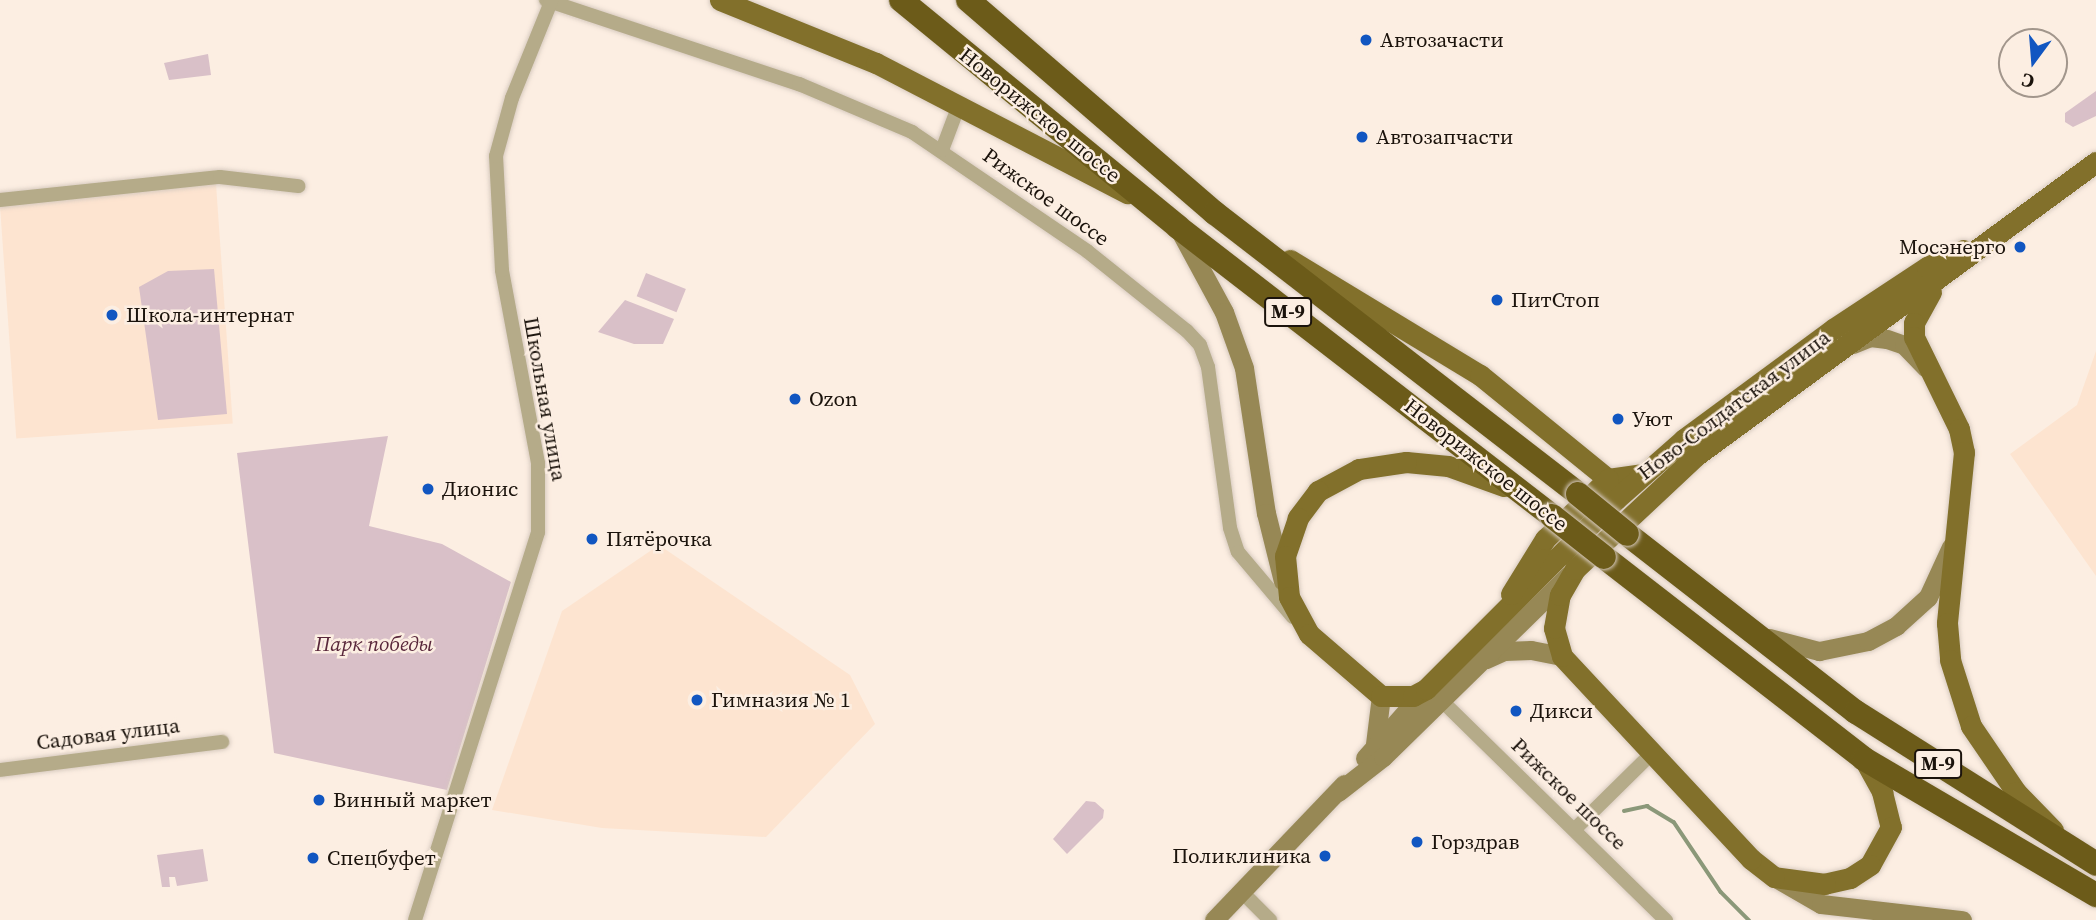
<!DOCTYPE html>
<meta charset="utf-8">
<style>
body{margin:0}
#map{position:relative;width:2096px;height:920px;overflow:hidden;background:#fceee2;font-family:"Source Serif 4",serif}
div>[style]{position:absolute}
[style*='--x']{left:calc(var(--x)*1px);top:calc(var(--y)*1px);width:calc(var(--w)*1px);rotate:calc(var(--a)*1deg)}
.built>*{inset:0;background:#fde4d0;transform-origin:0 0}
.green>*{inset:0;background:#d9c0c8;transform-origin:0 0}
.stream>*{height:3.5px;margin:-1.75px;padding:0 1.75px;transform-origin:1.75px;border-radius:1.75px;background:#8b9879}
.roads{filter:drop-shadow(0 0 2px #d8cbc0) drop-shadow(0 0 2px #d8cbc0)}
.street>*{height:14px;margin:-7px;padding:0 7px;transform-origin:7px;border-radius:7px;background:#b5ab89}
.secondary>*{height:19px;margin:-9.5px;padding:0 9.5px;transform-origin:9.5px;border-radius:9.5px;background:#978855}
.primary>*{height:21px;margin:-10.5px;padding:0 10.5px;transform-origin:10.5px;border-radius:10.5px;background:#82702b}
.highway>*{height:24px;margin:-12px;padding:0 12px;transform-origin:12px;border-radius:12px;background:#6c5b19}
.bridges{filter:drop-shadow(0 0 2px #d8cbc0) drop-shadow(0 0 2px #d8cbc0)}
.highway-bridge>*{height:24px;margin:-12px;padding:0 12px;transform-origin:12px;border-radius:12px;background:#6c5b19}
.dots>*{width:19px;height:19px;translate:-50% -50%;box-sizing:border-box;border:4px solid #fceee2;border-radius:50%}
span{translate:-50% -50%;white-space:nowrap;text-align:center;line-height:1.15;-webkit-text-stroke:5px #fceee2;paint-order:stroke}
.shield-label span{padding:2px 5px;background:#fceee2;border:2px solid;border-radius:5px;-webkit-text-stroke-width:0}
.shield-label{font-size:19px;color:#1b130c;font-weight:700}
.poi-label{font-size:21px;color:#1b130c}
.left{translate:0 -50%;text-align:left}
.right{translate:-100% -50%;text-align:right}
.street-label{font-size:21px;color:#1b130c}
.park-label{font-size:21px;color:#59273b;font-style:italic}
.north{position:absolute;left:1998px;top:28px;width:70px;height:70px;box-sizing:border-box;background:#fceee2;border:2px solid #a2968c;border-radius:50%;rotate:196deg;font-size:19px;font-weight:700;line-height:28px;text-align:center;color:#1b130c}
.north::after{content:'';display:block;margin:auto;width:24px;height:32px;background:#1156c1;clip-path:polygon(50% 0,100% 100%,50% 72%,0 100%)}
</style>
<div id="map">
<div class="built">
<div style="left:216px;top:184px;width:240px;height:217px;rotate:86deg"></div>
<div style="clip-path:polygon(2096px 351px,2096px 576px,2010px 454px,2077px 405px)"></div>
<div style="clip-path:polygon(659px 545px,850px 675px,875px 724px,766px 837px,602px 828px,492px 810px,562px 611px)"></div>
</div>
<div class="green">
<div style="clip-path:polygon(208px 54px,211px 75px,169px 80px,164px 63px)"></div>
<div style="clip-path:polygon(2096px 91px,2096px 116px,2073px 127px,2065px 122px,2065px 113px)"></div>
<div style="clip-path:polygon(214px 269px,227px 414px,158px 420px,139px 287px,168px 271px)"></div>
<div style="left:646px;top:273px;width:43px;height:25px;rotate:22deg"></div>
<div style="clip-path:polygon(625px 300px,674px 319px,663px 344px,634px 344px,598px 332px)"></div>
<div style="clip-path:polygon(388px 436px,369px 526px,442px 544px,511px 582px,447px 790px,274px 753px,237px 453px)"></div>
<div style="clip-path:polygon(1086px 801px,1095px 802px,1104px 810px,1103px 818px,1067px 854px,1053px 839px)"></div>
<div style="clip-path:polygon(203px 849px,208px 881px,177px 886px,175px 877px,169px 877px,170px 887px,162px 887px,157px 855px)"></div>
</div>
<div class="stream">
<div style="--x:1624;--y:811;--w:24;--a:-12"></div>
<div style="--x:1647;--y:806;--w:31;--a:31"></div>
<div style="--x:1674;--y:822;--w:84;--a:56.1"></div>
<div style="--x:1721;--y:892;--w:40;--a:45"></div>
</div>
<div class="roads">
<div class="street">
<div style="--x:546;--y:0;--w:267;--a:18.4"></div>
<div style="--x:799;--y:84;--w:123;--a:23"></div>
<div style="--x:912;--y:132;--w:212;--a:34.2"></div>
<div style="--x:1087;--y:251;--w:128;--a:38.7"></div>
<div style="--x:1187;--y:331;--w:19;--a:47"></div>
<div style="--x:1200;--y:345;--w:23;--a:70"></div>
<div style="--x:1208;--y:367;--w:162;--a:82.2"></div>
<div style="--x:1230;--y:528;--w:25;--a:72"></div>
<div style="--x:1238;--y:552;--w:85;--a:49.8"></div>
<div style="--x:942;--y:150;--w:48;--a:-69.3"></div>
<div style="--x:0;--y:200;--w:221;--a:-6"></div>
<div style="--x:220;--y:177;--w:79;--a:6.6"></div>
<div style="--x:1441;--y:700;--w:315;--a:44.4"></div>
<div style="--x:0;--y:770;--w:224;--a:-7.2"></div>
<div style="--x:1575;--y:829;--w:108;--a:-44.6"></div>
<div style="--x:1242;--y:892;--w:40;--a:45"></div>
<div style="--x:415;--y:920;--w:407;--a:-72.4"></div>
<div style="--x:538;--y:532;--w:69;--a:-90"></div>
<div style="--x:538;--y:463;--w:196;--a:-100.6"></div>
<div style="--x:502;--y:270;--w:114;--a:-93"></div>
<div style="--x:496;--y:156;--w:60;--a:-74.6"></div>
<div style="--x:512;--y:98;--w:104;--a:-67.9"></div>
</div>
<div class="secondary">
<div style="--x:1180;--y:231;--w:92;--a:61.5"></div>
<div style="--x:1224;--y:312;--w:59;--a:70.3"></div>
<div style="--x:1244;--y:368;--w:147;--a:81.4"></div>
<div style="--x:1266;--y:513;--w:70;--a:76"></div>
<div style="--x:1853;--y:344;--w:18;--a:-22"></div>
<div style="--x:1870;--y:337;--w:17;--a:7"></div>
<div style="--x:1887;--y:339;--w:18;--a:19"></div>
<div style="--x:1904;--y:345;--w:32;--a:46"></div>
<div style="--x:1769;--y:638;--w:52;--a:14.6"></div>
<div style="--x:1819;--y:651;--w:50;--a:-11.5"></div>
<div style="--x:1868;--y:641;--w:32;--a:-28"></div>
<div style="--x:1896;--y:626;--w:43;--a:-42.2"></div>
<div style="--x:1928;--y:597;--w:55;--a:-65.3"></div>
<div style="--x:1486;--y:659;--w:20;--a:-24"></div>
<div style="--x:1504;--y:651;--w:27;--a:-2"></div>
<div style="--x:1531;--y:650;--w:32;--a:11"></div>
<div style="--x:1375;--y:744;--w:48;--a:-82.9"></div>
<div style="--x:1365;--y:758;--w:92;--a:-48.5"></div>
<div style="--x:1338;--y:792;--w:57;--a:-37.9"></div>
<div style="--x:1383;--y:757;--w:260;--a:-44.4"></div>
<div style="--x:1774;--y:877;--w:54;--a:29.9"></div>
<div style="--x:1821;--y:904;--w:142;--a:6.5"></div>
<div style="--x:1214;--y:920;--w:188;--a:-46.3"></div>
</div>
<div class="primary">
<div style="--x:720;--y:0;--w:168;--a:22"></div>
<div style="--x:876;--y:63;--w:283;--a:27.4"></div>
<div style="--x:1290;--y:260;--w:222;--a:31.2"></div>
<div style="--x:1480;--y:375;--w:165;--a:39.1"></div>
<div style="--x:1608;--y:479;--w:34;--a:-8"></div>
<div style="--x:1931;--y:292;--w:35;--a:119"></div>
<div style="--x:1914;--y:323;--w:14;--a:90"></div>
<div style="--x:1914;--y:337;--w:102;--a:63.9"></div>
<div style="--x:1959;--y:429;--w:24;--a:78"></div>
<div style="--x:1964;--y:452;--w:172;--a:95.7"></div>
<div style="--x:1947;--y:623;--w:37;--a:85"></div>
<div style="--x:1950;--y:660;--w:69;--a:72.3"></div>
<div style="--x:1971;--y:726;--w:80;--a:55.7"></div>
<div style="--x:2016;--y:792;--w:53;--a:45.8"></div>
<div style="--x:1504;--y:486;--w:59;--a:-160.3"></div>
<div style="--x:1448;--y:466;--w:42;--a:-174.6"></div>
<div style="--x:1406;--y:462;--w:48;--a:171.5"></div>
<div style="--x:1359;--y:469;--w:47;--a:151.8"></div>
<div style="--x:1318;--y:491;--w:34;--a:127"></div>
<div style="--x:1298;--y:518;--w:40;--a:108.9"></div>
<div style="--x:1285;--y:556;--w:41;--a:84.4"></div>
<div style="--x:1289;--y:597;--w:42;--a:61.6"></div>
<div style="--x:1309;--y:634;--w:95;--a:40.7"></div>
<div style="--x:1381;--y:696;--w:32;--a:0"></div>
<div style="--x:1413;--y:696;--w:15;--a:-28"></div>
<div style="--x:1426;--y:689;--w:269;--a:-45"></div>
<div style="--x:1616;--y:499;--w:91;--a:-41.4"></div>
<div style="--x:1684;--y:439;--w:185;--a:-36.4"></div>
<div style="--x:1833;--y:329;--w:113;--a:-33.4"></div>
<div style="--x:1927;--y:267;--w:40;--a:-25"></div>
<div style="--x:1511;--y:594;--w:65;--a:-58.3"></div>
<div style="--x:1545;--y:539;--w:87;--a:-43.6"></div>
<div style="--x:1864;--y:759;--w:38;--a:61"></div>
<div style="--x:1882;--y:792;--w:36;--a:76"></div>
<div style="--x:1891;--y:827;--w:43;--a:118.9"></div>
<div style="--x:1870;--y:865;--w:24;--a:147"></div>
<div style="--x:1850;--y:878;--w:26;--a:167"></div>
<div style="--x:1825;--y:884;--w:51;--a:-172.2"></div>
<div style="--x:1774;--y:877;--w:29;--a:-142"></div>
<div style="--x:1751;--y:859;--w:277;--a:-133"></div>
<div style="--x:1562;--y:656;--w:29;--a:-106"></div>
<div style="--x:1554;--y:628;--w:34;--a:-80"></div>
<div style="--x:1560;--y:595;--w:30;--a:-60"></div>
<div style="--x:1575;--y:569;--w:167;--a:-43.1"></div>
<div style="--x:1697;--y:455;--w:495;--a:-36.3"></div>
</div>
<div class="highway">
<div style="--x:901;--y:0;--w:358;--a:39.3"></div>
<div style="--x:1178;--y:227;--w:473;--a:37.7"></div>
<div style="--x:968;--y:0;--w:326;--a:40.8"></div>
<div style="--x:1215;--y:213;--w:459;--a:37.7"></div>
<div style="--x:1627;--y:534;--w:290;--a:37.9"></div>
<div style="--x:1856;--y:712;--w:284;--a:32.3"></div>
<div style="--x:1604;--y:557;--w:329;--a:37.8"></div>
<div style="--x:1864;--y:759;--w:269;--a:30.4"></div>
</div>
</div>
<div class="bridges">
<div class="highway-bridge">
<div style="--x:1578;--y:494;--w:63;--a:39.2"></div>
<div style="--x:1552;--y:516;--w:66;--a:38.3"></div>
</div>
</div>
<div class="dots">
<div style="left:1366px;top:40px;background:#1156c1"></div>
<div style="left:1362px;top:137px;background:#1156c1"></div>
<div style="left:2020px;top:247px;background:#1156c1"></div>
<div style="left:1497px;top:300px;background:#1156c1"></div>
<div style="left:112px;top:315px;background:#1156c1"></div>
<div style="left:795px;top:399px;background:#1156c1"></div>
<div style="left:1618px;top:419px;background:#1156c1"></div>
<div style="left:428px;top:489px;background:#1156c1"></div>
<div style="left:592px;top:539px;background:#1156c1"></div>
<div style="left:697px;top:700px;background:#1156c1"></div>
<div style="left:1516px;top:711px;background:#1156c1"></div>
<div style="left:319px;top:800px;background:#1156c1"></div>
<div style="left:1417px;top:842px;background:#1156c1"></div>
<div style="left:1325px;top:856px;background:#1156c1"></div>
<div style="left:313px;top:858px;background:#1156c1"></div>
</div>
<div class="shield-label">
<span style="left:1288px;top:312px">М-9</span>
<span style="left:1938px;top:764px">М-9</span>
</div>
<div class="poi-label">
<span class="left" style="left:1380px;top:40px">Автозачасти</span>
<span class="left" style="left:1376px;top:137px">Автозапчасти</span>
<span class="right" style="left:2006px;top:247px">Мосэнерго</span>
<span class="left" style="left:1511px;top:300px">ПитСтоп</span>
<span class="left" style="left:126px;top:315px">Школа-интернат</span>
<span class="left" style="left:809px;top:399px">Ozon</span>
<span class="left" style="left:1632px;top:419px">Уют</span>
<span class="left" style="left:442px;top:489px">Дионис</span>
<span class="left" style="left:606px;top:539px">Пятёрочка</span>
<span class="left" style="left:711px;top:700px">Гимназия № 1</span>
<span class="left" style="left:1530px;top:711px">Дикси</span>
<span class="left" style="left:333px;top:800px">Винный маркет</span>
<span class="left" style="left:1431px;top:842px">Горздрав</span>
<span class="right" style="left:1311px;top:856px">Поликлиника</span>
<span class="left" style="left:327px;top:858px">Спецбуфет</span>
</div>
<div class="street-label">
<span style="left:1040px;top:115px;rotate:39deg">Новорижское шоссе</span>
<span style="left:1046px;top:197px;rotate:36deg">Рижское шоссе</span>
<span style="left:545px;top:399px;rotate:80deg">Школьная улица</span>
<span style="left:1734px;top:405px;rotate:-37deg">Ново-Солдатская улица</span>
<span style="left:1486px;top:465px;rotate:38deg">Новорижское шоссе</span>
<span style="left:108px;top:734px;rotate:-7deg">Садовая улица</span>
<span style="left:1569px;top:794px;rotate:44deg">Рижское шоссе</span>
</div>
<div class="park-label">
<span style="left:374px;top:644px">Парк победы</span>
</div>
<div class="north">С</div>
</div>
